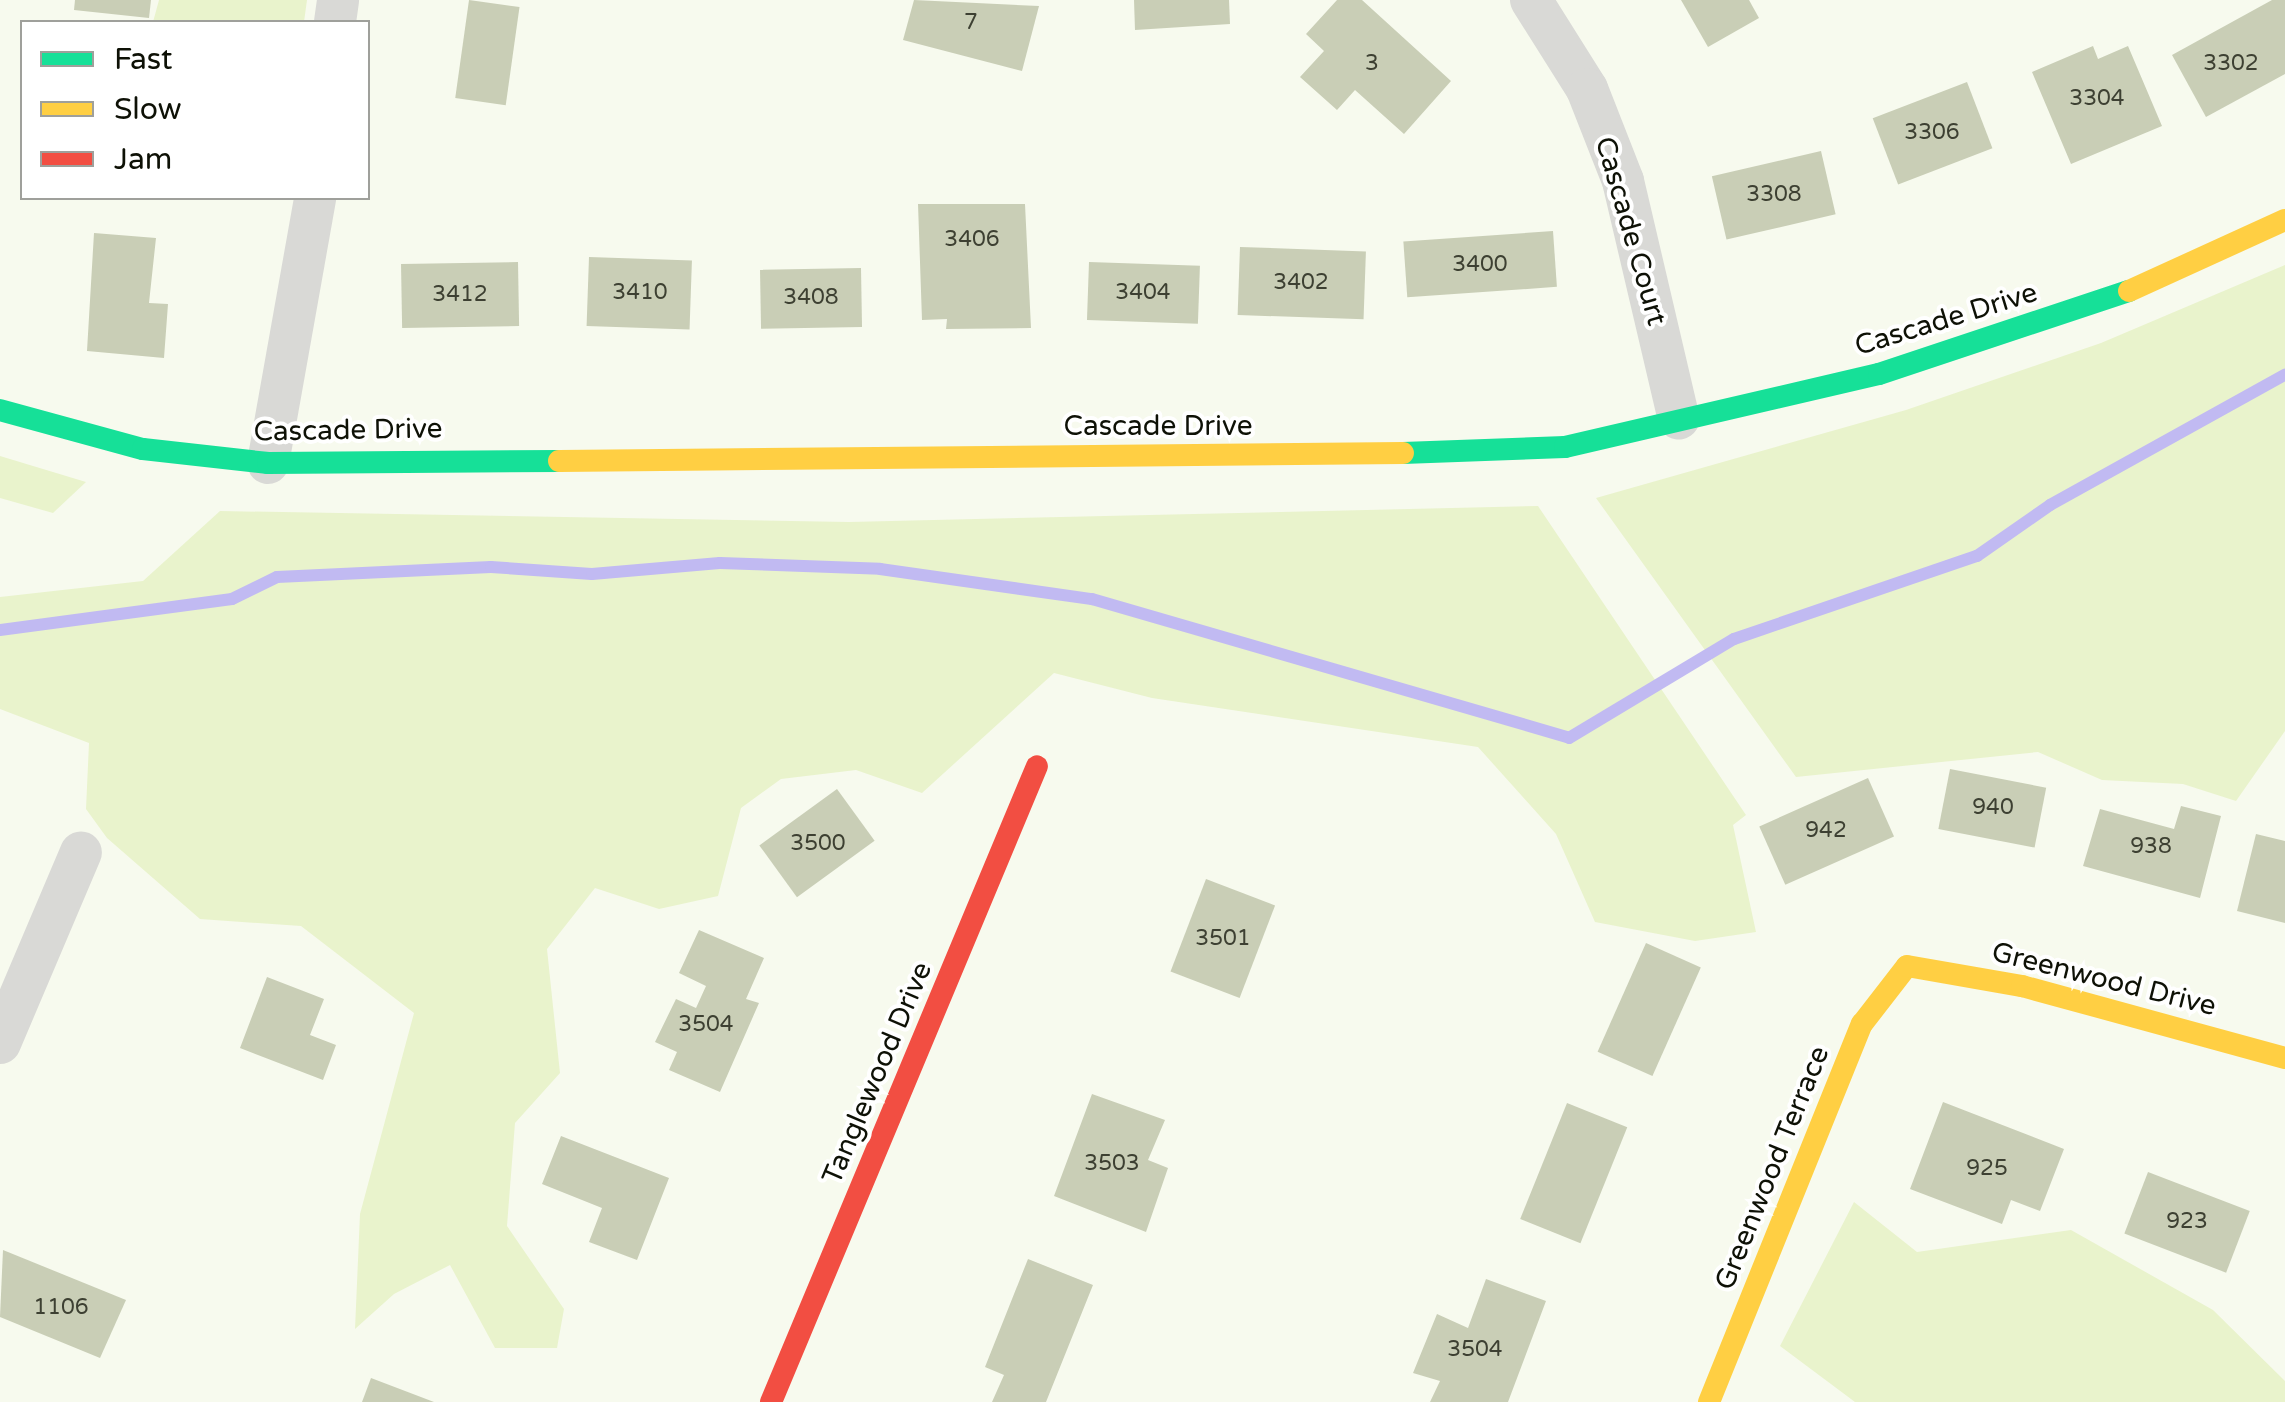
<!DOCTYPE html>
<style>
body{margin:0}
#map{position:relative;width:2285px;height:1402px;overflow:hidden;background:#f7faee;font-family:"Varela Round",sans-serif}
div>[style]{position:absolute}
[style*='--x']{left:calc(var(--x)*1px);top:calc(var(--y)*1px);width:calc(var(--w)*1px);rotate:calc(var(--a)*1deg)}
.green>*{inset:0;background:#e9f3cc}
.stream>*{height:12px;margin:-6px;padding:0 6px;transform-origin:6px;border-radius:6px;background:#c1baf2}
.building>*{inset:0;background:#c9ceb6;transform-origin:0 0}
.street>*{height:42px;margin:-21px;padding:0 21px;transform-origin:21px;border-radius:21px;background:#d9d9d6}
.fast>*{height:22px;margin:-11px;padding:0 11px;transform-origin:11px;border-radius:11px;background:#16e098}
.slow>*{height:22px;margin:-11px;padding:0 11px;transform-origin:11px;border-radius:11px;background:#ffcf43}
.jam>*{height:22px;margin:-11px;padding:0 11px;transform-origin:11px;border-radius:11px;background:#f24e42}
span{translate:-50% -50%;white-space:nowrap;text-align:center;line-height:1.15;-webkit-text-stroke:8px #fff;paint-order:stroke}
.number-label{font-size:22px;color:#3d4032}
.number-label span{-webkit-text-stroke-width:0}
.street-label{font-size:28px;color:#0e1106}
.legend{position:absolute;left:20px;top:20px;width:350px;height:180px;box-sizing:border-box;background:#fff;border:2px solid #9fa09b;margin:0;padding:12px 18px;list-style:none;font-size:30px;color:#0e1106}
.legend li{display:flex;align-items:center;gap:20px;height:50px}
.legend b{width:50px;border:2px solid #9fa09b}
</style>
<div id="map">
<div class="green">
<div style="clip-path:polygon(159px 0,307px 0,304px 22px,126px 22px,153px 22px)"></div>
<div style="clip-path:polygon(2285px 265px,2285px 731px,2236px 801px,2183px 784px,2102px 780px,2038px 752px,1796px 777px,1596px 498px,1906px 410px,2101px 343px)"></div>
<div style="clip-path:polygon(0 456px,86px 482px,53px 513px,0 498px)"></div>
<div style="clip-path:polygon(1538px 506px,1746px 815px,1733px 825px,1756px 932px,1695px 941px,1595px 922px,1556px 834px,1478px 747px,1152px 698px,1054px 673px,922px 793px,856px 770px,781px 779px,741px 808px,718px 896px,659px 909px,595px 888px,547px 949px,560px 1073px,515px 1123px,507px 1226px,564px 1309px,557px 1348px,495px 1348px,450px 1265px,394px 1294px,355px 1329px,360px 1214px,414px 1013px,301px 926px,200px 919px,107px 838px,86px 809px,89px 743px,0 709px,0 597px,143px 581px,220px 511px,849px 522px)"></div>
<div style="clip-path:polygon(1854px 1202px,1917px 1252px,2071px 1230px,2213px 1310px,2285px 1381px,2285px 1402px,1855px 1402px,1780px 1346px)"></div>
</div>
<div class="stream">
<div style="--x:0;--y:630;--w:234;--a:-7.6"></div>
<div style="--x:232;--y:599;--w:50;--a:-26.1"></div>
<div style="--x:277;--y:577;--w:214;--a:-2.7"></div>
<div style="--x:491;--y:567;--w:101;--a:4"></div>
<div style="--x:592;--y:574;--w:128;--a:-4.9"></div>
<div style="--x:720;--y:563;--w:160;--a:2.1"></div>
<div style="--x:880;--y:569;--w:214;--a:8.1"></div>
<div style="--x:1092;--y:599;--w:497;--a:16.2"></div>
<div style="--x:1569;--y:738;--w:192;--a:-31"></div>
<div style="--x:1734;--y:639;--w:257;--a:-18.9"></div>
<div style="--x:1977;--y:556;--w:89;--a:-34.9"></div>
<div style="--x:2050;--y:505;--w:269;--a:-29"></div>
</div>
<div class="building">
<div style="clip-path:polygon(75px 0,151px 0,149px 18px,74px 10px)"></div>
<div style="left:469px;top:0;width:51px;height:99px;rotate:8deg"></div>
<div style="clip-path:polygon(914px 0,1039px 6px,1022px 71px,903px 40px)"></div>
<div style="clip-path:polygon(1134px 0,1229px 0,1230px 24px,1135px 30px)"></div>
<div style="clip-path:polygon(1337px 0,1362px 0,1451px 81px,1404px 134px,1355px 90px,1337px 110px,1300px 77px,1324px 51px,1306px 34px)"></div>
<div style="clip-path:polygon(1681px 0,1749px 0,1759px 18px,1708px 47px)"></div>
<div style="clip-path:polygon(2272px 0,2285px 0,2285px 74px,2206px 117px,2172px 55px)"></div>
<div style="clip-path:polygon(2093px 46px,2098px 59px,2128px 46px,2162px 126px,2071px 164px,2032px 72px)"></div>
<div style="left:1967px;top:82px;width:71px;height:101px;rotate:69deg"></div>
<div style="left:1821px;top:151px;width:65px;height:112px;rotate:77deg"></div>
<div style="clip-path:polygon(918px 204px,1025px 204px,1031px 328px,946px 329px,947px 319px,922px 320px)"></div>
<div style="left:1553px;top:231px;width:56px;height:150px;rotate:86deg"></div>
<div style="clip-path:polygon(94px 233px,156px 238px,149px 303px,168px 304px,164px 358px,87px 351px)"></div>
<div style="left:1240px;top:247px;width:126px;height:68px;rotate:2deg"></div>
<div style="left:589px;top:257px;width:103px;height:69px;rotate:2deg"></div>
<div style="left:518px;top:262px;width:64px;height:117px;rotate:89deg"></div>
<div style="left:1089px;top:262px;width:111px;height:58px;rotate:2deg"></div>
<div style="left:861px;top:268px;width:59px;height:101px;rotate:89deg"></div>
<div style="left:1950px;top:769px;width:98px;height:61px;rotate:11deg"></div>
<div style="left:1868px;top:778px;width:64px;height:119px;rotate:66deg"></div>
<div style="left:837px;top:789px;width:64px;height:96px;rotate:54deg"></div>
<div style="clip-path:polygon(2181px 806px,2221px 816px,2200px 898px,2083px 866px,2100px 809px,2174px 829px)"></div>
<div style="clip-path:polygon(2256px 834px,2285px 841px,2285px 923px,2237px 911px)"></div>
<div style="left:1206px;top:879px;width:74px;height:99px;rotate:21deg"></div>
<div style="clip-path:polygon(699px 930px,764px 958px,746px 999px,759px 1003px,720px 1092px,669px 1070px,677px 1052px,655px 1042px,676px 999px,696px 1008px,706px 986px,679px 973px)"></div>
<div style="left:1646px;top:943px;width:60px;height:119px;rotate:24deg"></div>
<div style="clip-path:polygon(267px 977px,324px 999px,310px 1035px,336px 1045px,323px 1080px,240px 1048px)"></div>
<div style="clip-path:polygon(1092px 1094px,1165px 1120px,1148px 1160px,1168px 1168px,1146px 1232px,1054px 1196px)"></div>
<div style="clip-path:polygon(1943px 1102px,2064px 1149px,2040px 1211px,2011px 1200px,2002px 1224px,1910px 1189px)"></div>
<div style="left:1567px;top:1103px;width:65px;height:125px;rotate:22deg"></div>
<div style="clip-path:polygon(561px 1136px,669px 1178px,637px 1260px,589px 1242px,602px 1208px,542px 1184px)"></div>
<div style="left:2148px;top:1172px;width:109px;height:66px;rotate:21deg"></div>
<div style="clip-path:polygon(3px 1250px,126px 1300px,100px 1358px,0 1317px)"></div>
<div style="clip-path:polygon(1028px 1259px,1093px 1285px,1046px 1402px,992px 1402px,1004px 1375px,985px 1367px)"></div>
<div style="clip-path:polygon(1486px 1279px,1546px 1301px,1508px 1402px,1430px 1402px,1440px 1381px,1413px 1373px,1437px 1314px,1468px 1328px)"></div>
<div style="clip-path:polygon(371px 1378px,434px 1402px,362px 1402px)"></div>
</div>
<div class="street">
<div style="--x:1531;--y:0;--w:105;--a:57.8"></div>
<div style="--x:1587;--y:89;--w:99;--a:68.6"></div>
<div style="--x:1623;--y:181;--w:244;--a:76.8"></div>
<div style="--x:335;--y:22;--w:22;--a:-82"></div>
<div style="--x:268;--y:463;--w:269;--a:-79.9"></div>
<div style="--x:0;--y:1043;--w:207;--a:-67"></div>
</div>
<div class="fast">
<div style="--x:0;--y:410;--w:148;--a:15.3"></div>
<div style="--x:143;--y:449;--w:126;--a:6.4"></div>
<div style="--x:268;--y:463;--w:291;--a:-0.4"></div>
<div style="--x:1403;--y:453;--w:162;--a:-2.1"></div>
<div style="--x:1565;--y:447;--w:322;--a:-13.1"></div>
<div style="--x:1879;--y:374;--w:263;--a:-18.4"></div>
</div>
<div class="slow">
<div style="--x:2129;--y:291;--w:171;--a:-24.5"></div>
<div style="--x:559;--y:461;--w:844;--a:-0.54"></div>
<div style="--x:1709;--y:1402;--w:408;--a:-68"></div>
<div style="--x:1862;--y:1024;--w:73;--a:-52.2"></div>
<div style="--x:1907;--y:966;--w:117;--a:9.9"></div>
<div style="--x:2022;--y:986;--w:273;--a:15.3"></div>
</div>
<div class="jam">
<div style="--x:771;--y:1402;--w:689;--a:-67.3"></div>
</div>
<div class="number-label">
<span style="left:971px;top:23px">7</span>
<span style="left:1372px;top:64px">3</span>
<span style="left:2231px;top:64px">3302</span>
<span style="left:2097px;top:99px">3304</span>
<span style="left:1932px;top:133px">3306</span>
<span style="left:1774px;top:195px">3308</span>
<span style="left:972px;top:240px">3406</span>
<span style="left:1480px;top:265px">3400</span>
<span style="left:1301px;top:283px">3402</span>
<span style="left:640px;top:293px">3410</span>
<span style="left:1143px;top:293px">3404</span>
<span style="left:460px;top:295px">3412</span>
<span style="left:811px;top:298px">3408</span>
<span style="left:1993px;top:808px">940</span>
<span style="left:1826px;top:831px">942</span>
<span style="left:818px;top:844px">3500</span>
<span style="left:2151px;top:847px">938</span>
<span style="left:1223px;top:939px">3501</span>
<span style="left:706px;top:1025px">3504</span>
<span style="left:1112px;top:1164px">3503</span>
<span style="left:1987px;top:1169px">925</span>
<span style="left:2187px;top:1222px">923</span>
<span style="left:61px;top:1308px">1106</span>
<span style="left:1475px;top:1350px">3504</span>
</div>
<div class="street-label">
<span style="left:1631px;top:231px;rotate:74deg">Cascade Court</span>
<span style="left:1946px;top:319px;rotate:-17deg">Cascade Drive</span>
<span style="left:1158px;top:426px">Cascade Drive</span>
<span style="left:348px;top:430px;rotate:-1deg">Cascade Drive</span>
<span style="left:2104px;top:979px;rotate:14deg">Greenwood Drive</span>
<span style="left:877px;top:1073px;rotate:-67deg">Tanglewood Drive</span>
<span style="left:1772px;top:1168px;rotate:-68deg">Greenwood Terrace</span>
</div>
<ul class="legend">
<li><b style="height:12px;background:#16e098"></b>Fast</li>
<li><b style="height:12px;background:#ffcf43"></b>Slow</li>
<li><b style="height:12px;background:#f24e42"></b>Jam</li>
</ul>
</div>
